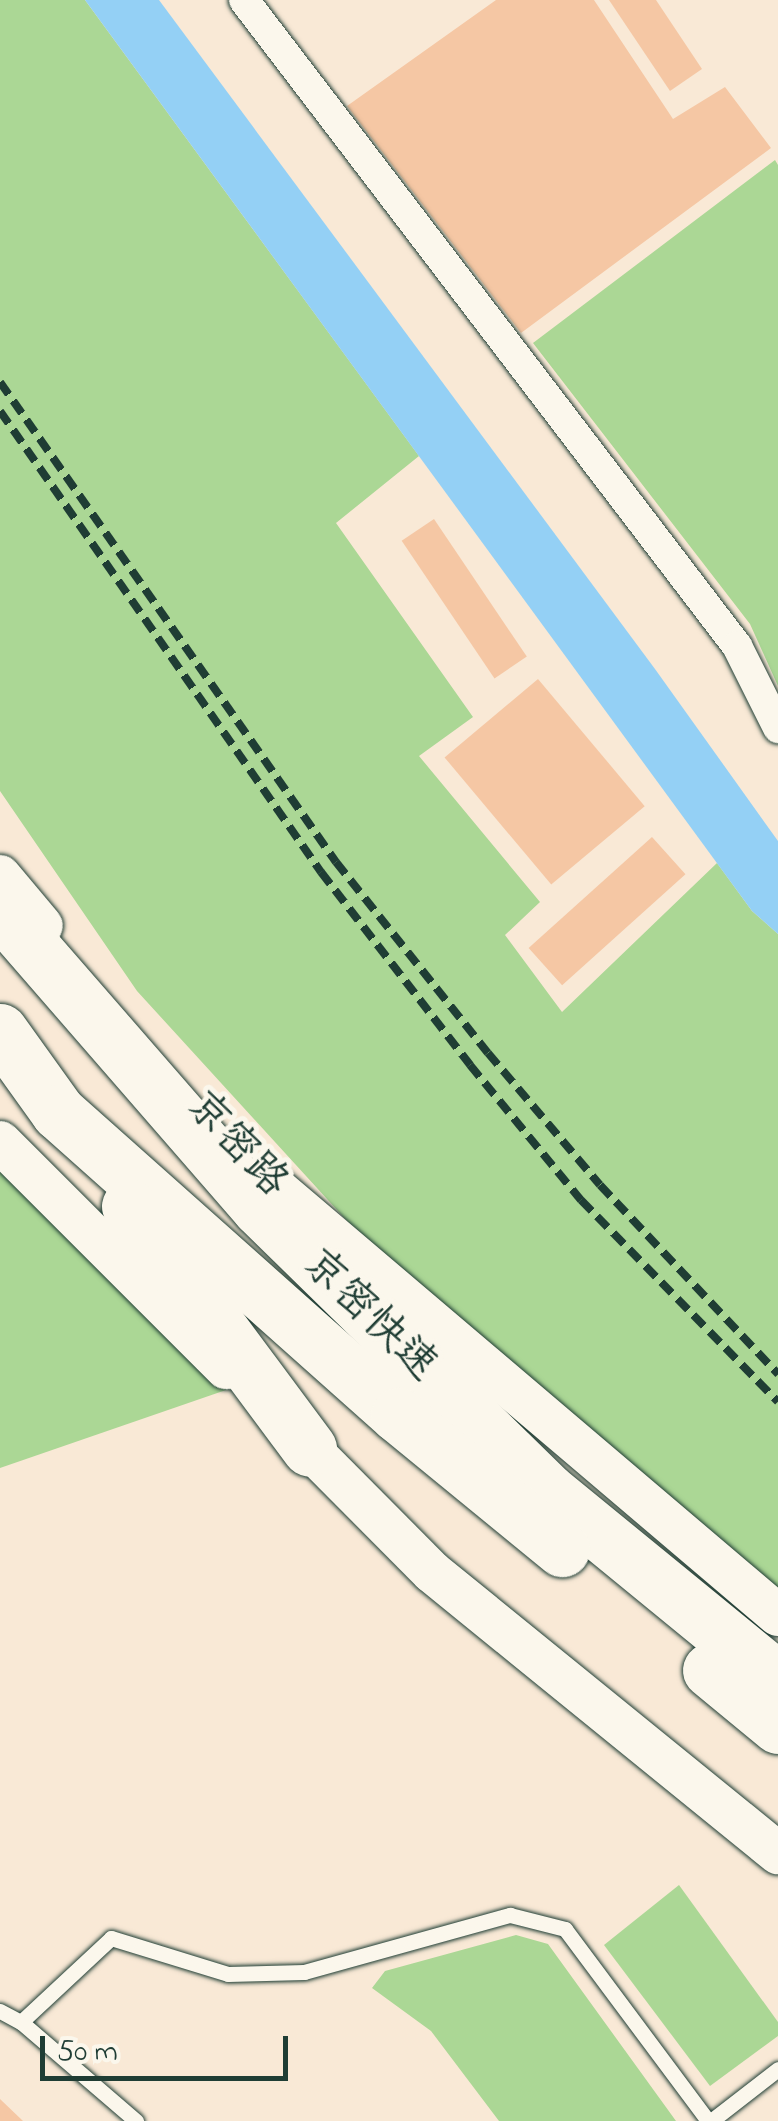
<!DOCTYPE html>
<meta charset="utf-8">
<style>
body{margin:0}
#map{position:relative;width:778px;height:2121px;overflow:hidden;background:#f9e9d6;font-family:"Indie Flower","LXGW WenKai TC",sans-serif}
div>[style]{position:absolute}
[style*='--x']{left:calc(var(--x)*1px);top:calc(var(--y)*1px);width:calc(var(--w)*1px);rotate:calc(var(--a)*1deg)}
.green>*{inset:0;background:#abd795}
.water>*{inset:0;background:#94d0f5}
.building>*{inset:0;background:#f5c7a4;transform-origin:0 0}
.roads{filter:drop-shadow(0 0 2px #1f3d34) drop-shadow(0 0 2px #1f3d34)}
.lane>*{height:15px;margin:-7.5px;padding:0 7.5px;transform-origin:7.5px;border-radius:7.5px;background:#fbf7ec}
.street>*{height:30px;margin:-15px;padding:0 15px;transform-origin:15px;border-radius:15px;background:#fbf7ec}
.secondary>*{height:42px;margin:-21px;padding:0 21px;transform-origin:21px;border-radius:21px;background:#fbf7ec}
.highway>*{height:55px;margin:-27.5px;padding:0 27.5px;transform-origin:27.5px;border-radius:27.5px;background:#fbf7ec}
.rail>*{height:8px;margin-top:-4px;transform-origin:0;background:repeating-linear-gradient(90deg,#1f3d34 0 15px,transparent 0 23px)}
span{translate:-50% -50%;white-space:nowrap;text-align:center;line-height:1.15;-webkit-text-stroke:10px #fbf7ec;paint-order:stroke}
.street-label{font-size:42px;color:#1f3d34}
.scale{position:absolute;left:40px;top:2036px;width:248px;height:45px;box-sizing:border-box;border:5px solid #1f3d34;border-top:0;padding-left:12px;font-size:30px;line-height:35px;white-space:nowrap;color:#1f3d34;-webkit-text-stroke:8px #fbf7ec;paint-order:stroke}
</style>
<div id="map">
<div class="green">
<div style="clip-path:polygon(0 0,85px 0,419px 456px,336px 523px,473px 717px,419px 756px,540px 902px,505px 935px,562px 1012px,717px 863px,752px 911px,778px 934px,778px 1593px,348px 1222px,137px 991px,0 791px)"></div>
<div style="clip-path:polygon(775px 160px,778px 165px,778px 686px,750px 624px,533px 343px)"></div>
<div style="clip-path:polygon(0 1161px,226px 1390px,0 1468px)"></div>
<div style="clip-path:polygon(679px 1885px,778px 2022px,778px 2036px,710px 2086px,604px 1945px)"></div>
<div style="clip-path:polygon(516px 1935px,548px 1944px,676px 2121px,499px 2121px,431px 2031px,372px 1988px,385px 1971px)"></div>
</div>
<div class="water">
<div style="clip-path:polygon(85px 0,159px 0,655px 669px,778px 841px,778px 934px,752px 911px)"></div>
</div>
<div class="building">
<div style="clip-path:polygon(496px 0,594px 0,673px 119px,725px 87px,771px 148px,521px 333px,347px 106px)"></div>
<div style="clip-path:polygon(609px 0,656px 0,702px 69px,670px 91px)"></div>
<div style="left:434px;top:519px;width:166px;height:39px;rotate:56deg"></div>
<div style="left:538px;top:679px;width:166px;height:122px;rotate:50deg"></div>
<div style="left:652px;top:837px;width:50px;height:166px;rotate:48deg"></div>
<div style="clip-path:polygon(0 2099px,23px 2121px,0 2121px)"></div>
</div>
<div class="roads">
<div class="lane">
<div style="--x:0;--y:2011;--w:24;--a:28"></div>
<div style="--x:21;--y:2022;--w:152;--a:40.7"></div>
<div style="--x:21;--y:2022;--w:123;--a:-43"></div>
<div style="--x:111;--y:1938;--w:122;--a:17.1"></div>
<div style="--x:228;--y:1974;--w:76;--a:-1.5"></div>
<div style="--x:304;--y:1972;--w:214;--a:-15.5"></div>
<div style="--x:510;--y:1915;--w:57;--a:14.3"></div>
<div style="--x:565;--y:1929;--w:239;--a:53.3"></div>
<div style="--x:711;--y:2121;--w:85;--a:-37.8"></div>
</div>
<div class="street">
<div style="--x:244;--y:0;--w:813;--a:52.65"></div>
<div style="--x:737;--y:646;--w:92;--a:63.4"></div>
</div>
<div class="secondary">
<div style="--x:0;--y:876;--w:65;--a:50"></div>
<div style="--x:0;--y:1142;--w:320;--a:45"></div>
<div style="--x:272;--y:1185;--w:664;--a:40.36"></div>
<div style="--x:288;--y:1427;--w:204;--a:45.2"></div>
<div style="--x:432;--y:1572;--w:446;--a:39.1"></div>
</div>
<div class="highway">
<div style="--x:0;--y:910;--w:395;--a:49"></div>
<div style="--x:259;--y:1208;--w:404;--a:44.4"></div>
<div style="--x:548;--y:1491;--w:297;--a:39.3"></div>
<div style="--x:0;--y:1031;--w:100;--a:54.4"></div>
<div style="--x:58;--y:1112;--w:455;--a:41.7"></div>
<div style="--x:398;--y:1415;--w:212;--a:39.3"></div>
<div style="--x:129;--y:1206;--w:302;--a:53.4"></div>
<div style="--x:710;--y:1670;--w:88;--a:39.5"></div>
</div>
</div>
<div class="rail">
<div style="--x:0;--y:382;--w:586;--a:55.01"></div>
<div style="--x:336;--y:862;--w:244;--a:51.5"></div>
<div style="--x:488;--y:1053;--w:173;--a:49.7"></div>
<div style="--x:600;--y:1185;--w:260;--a:46.7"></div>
<div style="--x:0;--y:411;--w:562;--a:55.15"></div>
<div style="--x:321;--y:872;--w:244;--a:52.3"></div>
<div style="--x:470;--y:1065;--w:175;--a:50.6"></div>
<div style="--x:581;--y:1200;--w:282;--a:45.7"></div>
</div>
<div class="street-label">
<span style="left:236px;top:1145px;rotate:47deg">京密路</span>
<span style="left:369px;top:1316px;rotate:44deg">京密快速</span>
</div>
<div class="scale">50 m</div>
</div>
